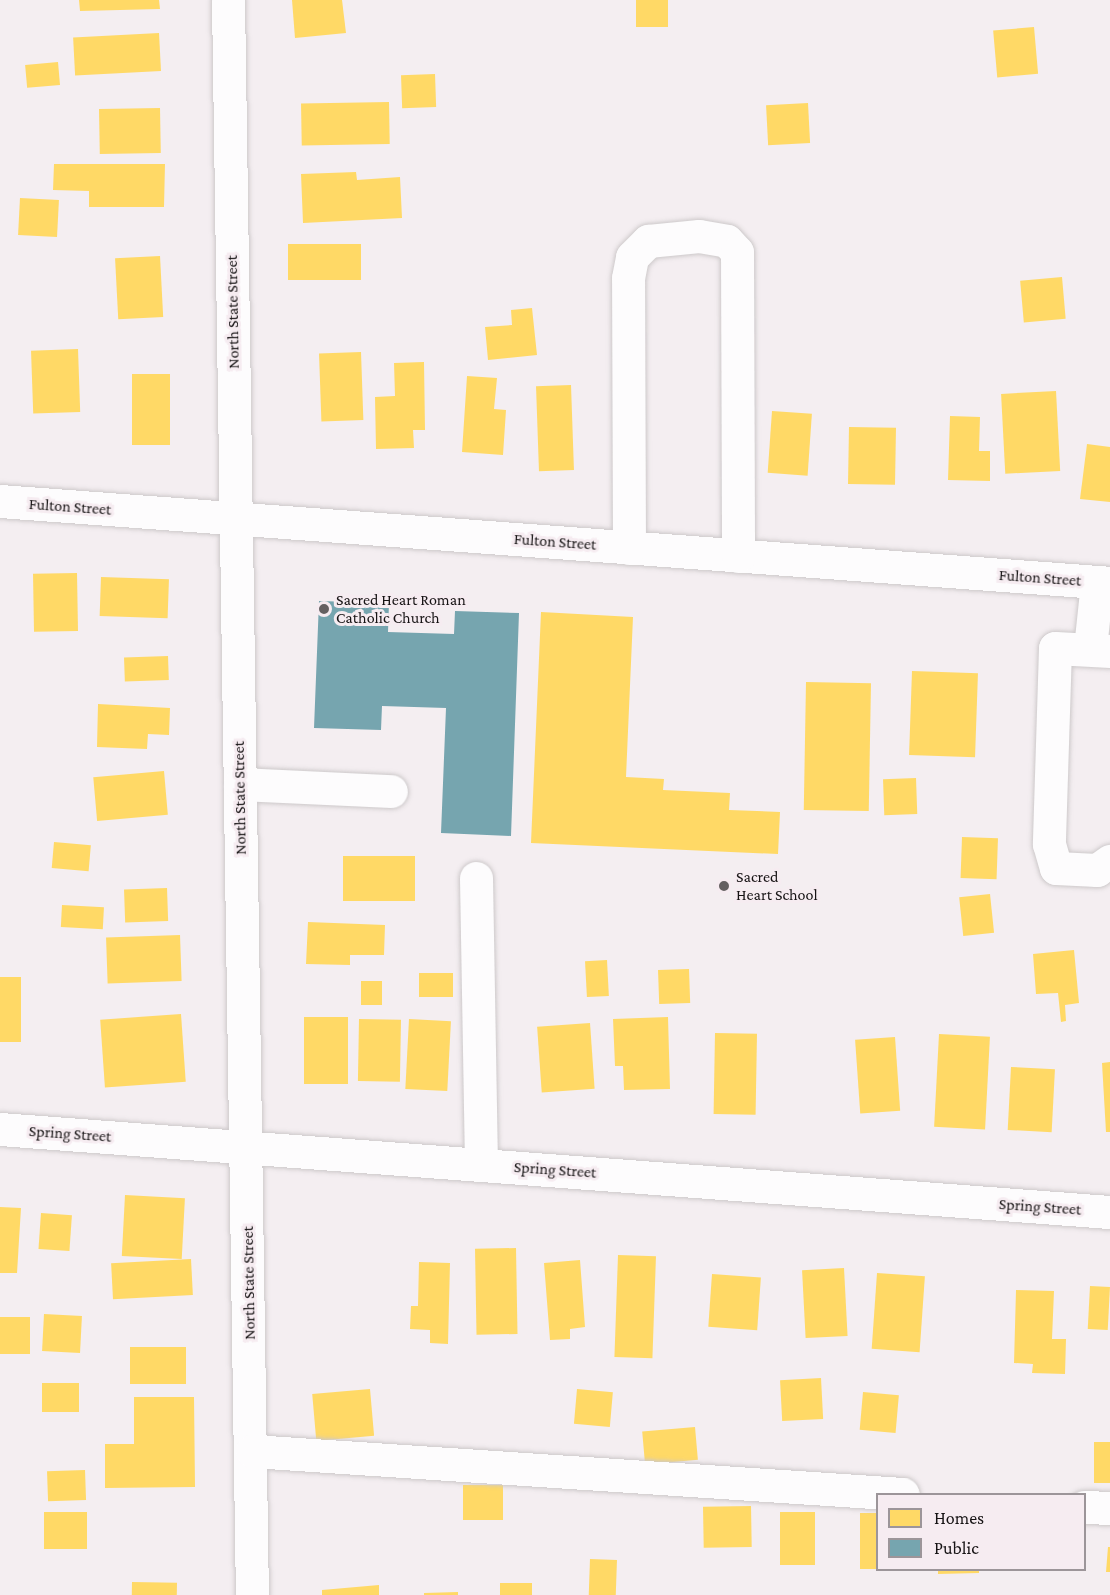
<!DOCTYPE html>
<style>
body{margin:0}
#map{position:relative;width:1110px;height:1595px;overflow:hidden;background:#f4eef1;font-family:"Crimson Pro",serif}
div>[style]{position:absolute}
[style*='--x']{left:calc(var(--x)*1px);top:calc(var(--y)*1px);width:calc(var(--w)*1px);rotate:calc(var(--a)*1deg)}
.homes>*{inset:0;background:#ffd966;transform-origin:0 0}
.public>*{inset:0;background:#76a5af}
.roads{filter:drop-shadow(0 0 2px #cdc9ca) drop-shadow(0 0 2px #cdc9ca)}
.minor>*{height:33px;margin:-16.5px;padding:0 16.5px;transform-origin:16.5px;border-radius:16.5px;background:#fdfcfd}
.dots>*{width:16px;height:16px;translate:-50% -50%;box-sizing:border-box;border:3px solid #f6ecf1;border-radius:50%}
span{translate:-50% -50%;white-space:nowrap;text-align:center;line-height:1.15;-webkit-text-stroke:6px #f6ecf1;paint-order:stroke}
.street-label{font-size:16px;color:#161314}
.poi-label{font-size:16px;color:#161314}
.left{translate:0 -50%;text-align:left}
.legend{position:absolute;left:876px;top:1493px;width:210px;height:78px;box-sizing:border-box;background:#f6ecf1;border:2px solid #9c9599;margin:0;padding:8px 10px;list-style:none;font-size:18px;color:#161314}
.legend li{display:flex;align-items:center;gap:12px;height:30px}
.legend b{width:30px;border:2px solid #9c9599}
</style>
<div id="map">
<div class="homes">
<div style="clip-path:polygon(79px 0,159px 0,160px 9px,80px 11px)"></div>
<div style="clip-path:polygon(292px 0,342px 0,346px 33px,295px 38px)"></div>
<div style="left:636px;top:0;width:32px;height:27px"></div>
<div style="left:1034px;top:27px;width:47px;height:41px;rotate:85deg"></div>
<div style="left:159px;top:33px;width:38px;height:86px;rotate:87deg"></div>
<div style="left:58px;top:62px;width:23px;height:33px;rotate:85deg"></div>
<div style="left:435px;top:74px;width:33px;height:34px;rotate:88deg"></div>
<div style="left:389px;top:102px;width:42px;height:88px;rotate:89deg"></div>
<div style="left:808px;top:103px;width:40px;height:42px;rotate:87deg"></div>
<div style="left:160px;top:108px;width:45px;height:61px;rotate:89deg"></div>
<div style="clip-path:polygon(54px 164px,165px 164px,164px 207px,89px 207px,89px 191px,53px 190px)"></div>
<div style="clip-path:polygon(356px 172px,357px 180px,400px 177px,402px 218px,303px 223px,301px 174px)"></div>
<div style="left:20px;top:198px;width:39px;height:37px;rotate:3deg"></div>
<div style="left:288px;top:244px;width:73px;height:36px"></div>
<div style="left:160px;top:256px;width:61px;height:45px;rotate:87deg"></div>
<div style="left:1062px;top:277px;width:42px;height:42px;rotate:85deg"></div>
<div style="clip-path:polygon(532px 308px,537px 355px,488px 360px,485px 327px,512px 325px,511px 310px)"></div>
<div style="left:78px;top:349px;width:63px;height:47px;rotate:88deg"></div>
<div style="left:361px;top:352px;width:68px;height:42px;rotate:88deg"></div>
<div style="clip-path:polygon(424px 362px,425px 430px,413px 430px,414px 448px,376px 449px,375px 397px,395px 396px,394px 363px)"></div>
<div style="left:132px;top:374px;width:38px;height:71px"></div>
<div style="clip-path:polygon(467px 376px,497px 378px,494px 409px,506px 410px,503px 455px,462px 452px)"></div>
<div style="left:571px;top:385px;width:85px;height:35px;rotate:88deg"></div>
<div style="left:1056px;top:391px;width:80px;height:55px;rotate:87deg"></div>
<div style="left:772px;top:411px;width:40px;height:62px;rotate:4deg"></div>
<div style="clip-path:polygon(950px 416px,980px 417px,979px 451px,990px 451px,990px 481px,948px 480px)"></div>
<div style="left:849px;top:427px;width:47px;height:57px;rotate:1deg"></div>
<div style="clip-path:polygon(1087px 444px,1110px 447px,1110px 502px,1080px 499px)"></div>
<div style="left:77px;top:573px;width:58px;height:44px;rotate:89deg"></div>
<div style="left:101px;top:577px;width:68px;height:39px;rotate:2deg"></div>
<div style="clip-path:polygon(541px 612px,633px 617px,626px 777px,664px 779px,663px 790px,730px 793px,729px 810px,780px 812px,778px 854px,531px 843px)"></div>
<div style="left:168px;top:656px;width:24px;height:44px;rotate:88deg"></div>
<div style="left:912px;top:671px;width:66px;height:84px;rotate:2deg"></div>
<div style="left:806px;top:682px;width:65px;height:128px;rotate:1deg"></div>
<div style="clip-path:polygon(98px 704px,170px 708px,169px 735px,148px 734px,147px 749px,97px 747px)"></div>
<div style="left:164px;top:771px;width:44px;height:71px;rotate:85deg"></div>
<div style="left:916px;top:778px;width:36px;height:33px;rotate:88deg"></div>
<div style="left:962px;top:837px;width:36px;height:41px;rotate:2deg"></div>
<div style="left:54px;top:842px;width:37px;height:26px;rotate:5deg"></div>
<div style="left:343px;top:856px;width:72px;height:45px"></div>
<div style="left:167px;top:888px;width:33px;height:43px;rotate:88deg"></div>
<div style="left:990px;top:894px;width:39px;height:31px;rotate:84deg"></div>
<div style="left:62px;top:905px;width:42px;height:22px;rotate:3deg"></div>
<div style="clip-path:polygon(308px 922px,385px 925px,384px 955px,350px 955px,350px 965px,306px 964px)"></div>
<div style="left:180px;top:935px;width:46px;height:74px;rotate:88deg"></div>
<div style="clip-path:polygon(1074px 950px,1079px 1003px,1065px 1005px,1066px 1021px,1061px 1022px,1058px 993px,1036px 994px,1033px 954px)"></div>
<div style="left:607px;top:960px;width:36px;height:22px;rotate:87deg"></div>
<div style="left:689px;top:969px;width:34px;height:31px;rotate:88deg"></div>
<div style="left:453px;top:973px;width:24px;height:34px;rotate:90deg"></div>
<div style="left:0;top:977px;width:21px;height:65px"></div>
<div style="left:361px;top:981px;width:21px;height:24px"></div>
<div style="left:181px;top:1014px;width:68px;height:81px;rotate:86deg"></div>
<div style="left:304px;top:1017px;width:44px;height:67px"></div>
<div style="clip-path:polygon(668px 1017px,670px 1089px,624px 1090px,623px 1066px,615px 1066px,613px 1019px)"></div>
<div style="left:359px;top:1019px;width:42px;height:62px;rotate:1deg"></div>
<div style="left:409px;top:1019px;width:42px;height:70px;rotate:3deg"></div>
<div style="left:590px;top:1023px;width:66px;height:53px;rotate:86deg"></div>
<div style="left:715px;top:1033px;width:42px;height:81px;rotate:1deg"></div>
<div style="left:939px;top:1034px;width:51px;height:93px;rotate:3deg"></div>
<div style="left:895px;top:1037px;width:74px;height:40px;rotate:86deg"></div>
<div style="clip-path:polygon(1110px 1062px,1110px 1132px,1106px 1132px,1102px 1063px)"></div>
<div style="left:1011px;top:1067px;width:44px;height:63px;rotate:3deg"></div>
<div style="left:125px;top:1195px;width:60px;height:61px;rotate:3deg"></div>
<div style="clip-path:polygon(0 1207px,21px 1208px,17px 1273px,0 1273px)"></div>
<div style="left:41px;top:1213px;width:31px;height:36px;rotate:4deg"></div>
<div style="left:516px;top:1248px;width:86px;height:41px;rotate:89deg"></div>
<div style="left:618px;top:1255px;width:38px;height:102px;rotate:2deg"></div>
<div style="left:191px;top:1259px;width:36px;height:80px;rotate:87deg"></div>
<div style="clip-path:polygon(580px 1260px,585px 1327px,570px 1329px,570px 1339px,550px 1340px,544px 1263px)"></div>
<div style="clip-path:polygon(419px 1262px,450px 1263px,448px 1344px,430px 1343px,430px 1330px,410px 1329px,411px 1306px,418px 1306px)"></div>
<div style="left:844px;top:1268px;width:68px;height:42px;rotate:87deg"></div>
<div style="left:877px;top:1273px;width:48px;height:76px;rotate:4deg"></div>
<div style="left:712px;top:1274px;width:49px;height:53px;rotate:4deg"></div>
<div style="left:1090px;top:1286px;width:20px;height:43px;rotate:3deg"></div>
<div style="clip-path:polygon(1016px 1290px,1054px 1291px,1052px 1339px,1066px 1339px,1065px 1374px,1032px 1373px,1033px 1364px,1014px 1363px)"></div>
<div style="left:44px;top:1314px;width:38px;height:37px;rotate:3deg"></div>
<div style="left:30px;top:1317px;width:37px;height:30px;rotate:90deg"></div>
<div style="left:130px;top:1347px;width:56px;height:37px"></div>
<div style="left:821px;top:1378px;width:41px;height:41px;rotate:87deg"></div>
<div style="left:42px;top:1383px;width:37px;height:29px"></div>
<div style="left:370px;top:1389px;width:47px;height:58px;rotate:85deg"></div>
<div style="left:577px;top:1389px;width:36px;height:35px;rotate:5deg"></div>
<div style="left:863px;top:1392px;width:36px;height:38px;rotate:5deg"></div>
<div style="clip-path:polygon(134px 1397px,194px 1397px,195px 1487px,105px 1488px,105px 1444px,134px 1444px)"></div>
<div style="left:695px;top:1427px;width:33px;height:53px;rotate:85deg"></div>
<div style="left:1094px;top:1442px;width:16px;height:41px"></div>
<div style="left:85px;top:1470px;width:30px;height:38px;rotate:88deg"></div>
<div style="left:503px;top:1485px;width:35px;height:40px;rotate:90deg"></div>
<div style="left:751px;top:1506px;width:41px;height:48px;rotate:89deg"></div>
<div style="left:44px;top:1512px;width:43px;height:37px"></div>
<div style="left:780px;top:1512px;width:35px;height:53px"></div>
<div style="left:878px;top:1513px;width:56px;height:18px;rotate:90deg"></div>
<div style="clip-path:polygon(1108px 1547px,1110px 1547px,1110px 1572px,1106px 1572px)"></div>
<div style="left:590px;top:1559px;width:27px;height:36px;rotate:2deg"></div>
<div style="clip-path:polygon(938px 1570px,979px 1570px,979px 1573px,938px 1574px)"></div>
<div style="left:132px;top:1582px;width:45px;height:13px;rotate:1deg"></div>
<div style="left:500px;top:1583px;width:32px;height:12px"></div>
<div style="clip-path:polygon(379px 1585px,379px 1595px,322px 1595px,322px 1590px)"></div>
<div style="clip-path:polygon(458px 1592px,458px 1595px,424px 1595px,424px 1593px)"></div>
</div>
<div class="public">
<div style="clip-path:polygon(319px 601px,389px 603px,388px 632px,454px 634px,455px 611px,519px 613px,511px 836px,441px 833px,446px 708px,382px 706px,381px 730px,314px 728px)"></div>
</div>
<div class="roads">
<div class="minor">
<div style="--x:228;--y:0;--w:1595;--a:89.14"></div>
<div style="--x:0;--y:501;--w:1113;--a:4.22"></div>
<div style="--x:629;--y:548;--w:270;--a:-90.2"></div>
<div style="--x:628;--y:278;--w:21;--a:-79"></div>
<div style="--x:632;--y:257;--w:23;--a:-45"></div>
<div style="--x:648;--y:241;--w:51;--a:-5.6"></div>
<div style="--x:699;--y:236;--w:28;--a:10"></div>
<div style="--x:727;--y:241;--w:15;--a:48"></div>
<div style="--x:737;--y:252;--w:304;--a:89.8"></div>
<div style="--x:1090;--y:648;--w:66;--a:-83.9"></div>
<div style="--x:1110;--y:651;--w:55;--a:-176.9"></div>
<div style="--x:1055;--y:648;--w:196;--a:91.8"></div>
<div style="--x:1049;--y:844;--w:25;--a:74"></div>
<div style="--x:1056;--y:868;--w:41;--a:2.8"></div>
<div style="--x:1097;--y:870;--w:16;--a:-35"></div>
<div style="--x:240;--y:784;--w:151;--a:2.7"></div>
<div style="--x:476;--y:878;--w:287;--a:89"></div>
<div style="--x:0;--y:1129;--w:1113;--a:4.28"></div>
<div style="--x:252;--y:1451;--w:652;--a:3.78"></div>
<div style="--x:1084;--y:1507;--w:26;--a:2"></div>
</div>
</div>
<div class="dots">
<div style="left:324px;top:609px;background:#646061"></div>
<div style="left:724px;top:886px;background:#646061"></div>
</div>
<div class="street-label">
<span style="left:233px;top:312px;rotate:-91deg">North State Street</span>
<span style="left:70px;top:507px;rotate:4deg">Fulton Street</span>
<span style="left:555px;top:542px;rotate:4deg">Fulton Street</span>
<span style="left:1040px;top:578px;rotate:4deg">Fulton Street</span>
<span style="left:240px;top:798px;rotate:-91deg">North State Street</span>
<span style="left:70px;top:1134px;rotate:4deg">Spring Street</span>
<span style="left:555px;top:1170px;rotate:4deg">Spring Street</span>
<span style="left:1040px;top:1207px;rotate:4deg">Spring Street</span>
<span style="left:249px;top:1283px;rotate:-91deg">North State Street</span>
</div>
<div class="poi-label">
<span class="left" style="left:336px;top:609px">Sacred Heart Roman<br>Catholic Church</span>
<span class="left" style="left:736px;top:886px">Sacred<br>Heart School</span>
</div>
<ul class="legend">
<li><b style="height:16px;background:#ffd966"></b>Homes</li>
<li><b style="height:16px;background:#76a5af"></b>Public</li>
</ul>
</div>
